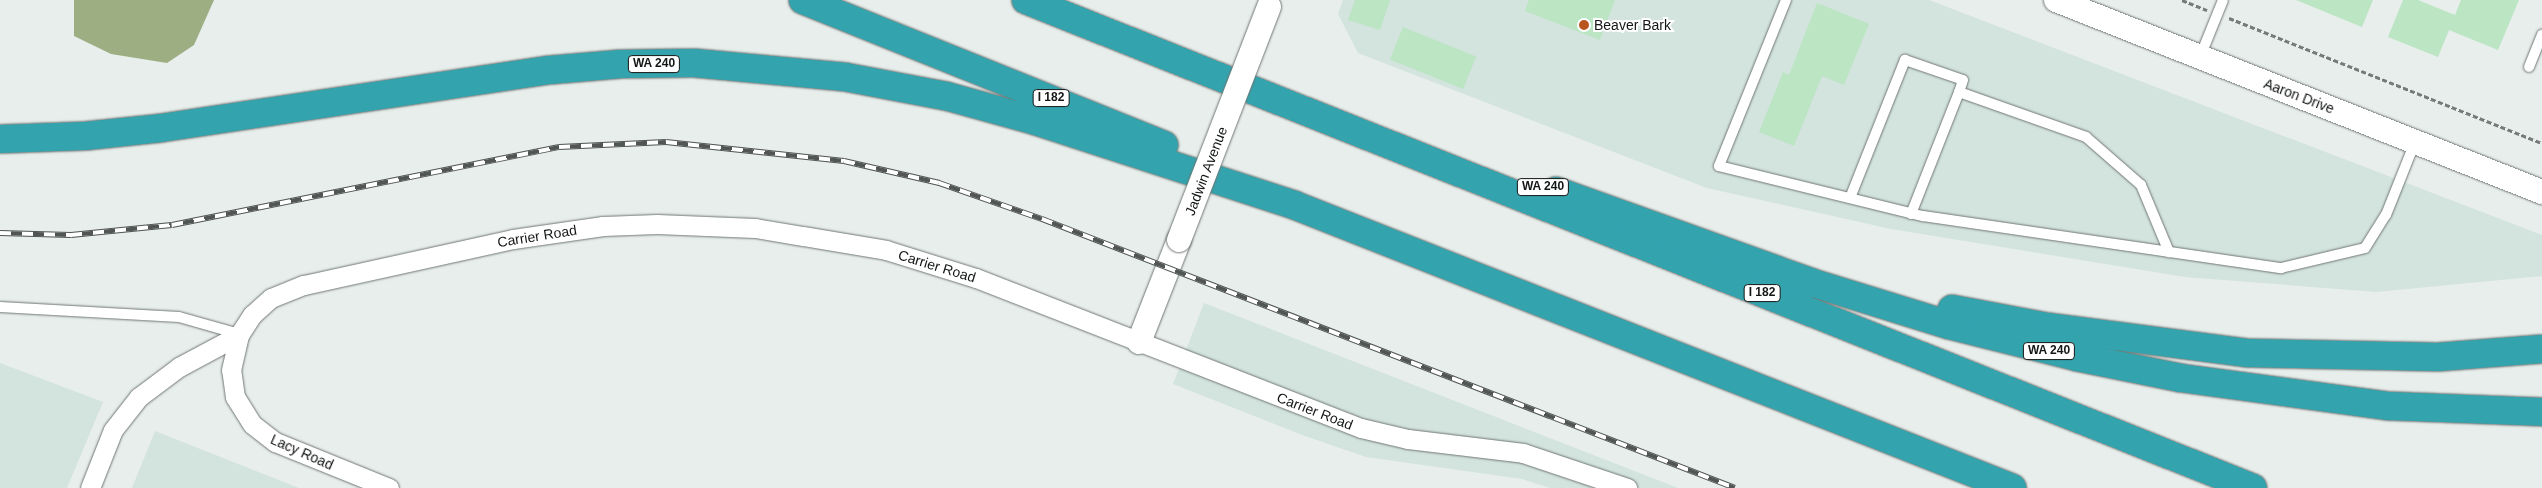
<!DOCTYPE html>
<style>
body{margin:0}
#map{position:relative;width:2542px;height:488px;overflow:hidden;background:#e7eeec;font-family:Arial,sans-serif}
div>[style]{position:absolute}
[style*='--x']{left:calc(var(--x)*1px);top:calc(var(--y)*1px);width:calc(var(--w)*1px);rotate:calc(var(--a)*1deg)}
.built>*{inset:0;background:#d3e3de}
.forest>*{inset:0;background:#9dae82}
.building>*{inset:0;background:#bbe5c3;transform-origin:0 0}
.path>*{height:3px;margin-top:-1.5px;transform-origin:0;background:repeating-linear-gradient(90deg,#767b7a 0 5px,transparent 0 7.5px)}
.roads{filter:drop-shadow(0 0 1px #707674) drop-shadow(0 0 1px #707674)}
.service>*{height:10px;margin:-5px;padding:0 5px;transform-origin:5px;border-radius:5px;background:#fff}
.minor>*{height:19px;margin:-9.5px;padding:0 9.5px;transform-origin:9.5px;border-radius:9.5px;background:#fff}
.tertiary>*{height:24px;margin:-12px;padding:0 12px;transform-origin:12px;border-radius:12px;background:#fff}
.motorway>*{height:28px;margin:-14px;padding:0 14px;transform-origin:14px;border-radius:14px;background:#33a4ae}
.rail>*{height:5.5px;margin-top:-2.75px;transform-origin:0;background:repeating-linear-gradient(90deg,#fff 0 11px,#515554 0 22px);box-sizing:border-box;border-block:1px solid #515554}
.bridges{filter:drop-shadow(0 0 1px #707674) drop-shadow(0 0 1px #707674)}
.tertiary-bridge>*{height:24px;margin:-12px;padding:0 12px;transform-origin:12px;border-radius:12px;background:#fff}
.dots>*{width:14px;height:14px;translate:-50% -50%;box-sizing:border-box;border:2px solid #fff;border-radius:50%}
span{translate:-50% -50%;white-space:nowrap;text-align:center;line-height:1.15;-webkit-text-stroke:4px #fff;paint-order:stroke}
.shield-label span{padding:1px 4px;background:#fff;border:1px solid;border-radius:4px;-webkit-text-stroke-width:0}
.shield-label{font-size:12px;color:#131615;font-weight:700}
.poi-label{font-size:14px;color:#131615}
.left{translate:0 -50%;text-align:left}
.street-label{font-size:14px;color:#131615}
</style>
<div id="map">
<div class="built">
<div style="clip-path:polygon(1343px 0,1929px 0,2542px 235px,2542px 276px,2376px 292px,2185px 277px,1891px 229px,1707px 188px,1358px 53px,1338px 14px)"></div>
<div style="clip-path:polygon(1204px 303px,1678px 488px,1550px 488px,1522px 479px,1366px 457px,1305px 436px,1173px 384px)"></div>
<div style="clip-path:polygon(0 363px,103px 402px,67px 488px,0 488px)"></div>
<div style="clip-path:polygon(155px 431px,299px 488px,132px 488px)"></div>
</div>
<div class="forest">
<div style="clip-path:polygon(74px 0,214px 0,194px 45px,167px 63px,111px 54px,74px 36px)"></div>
</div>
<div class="building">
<div style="clip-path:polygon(1355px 0,1390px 0,1380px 30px,1348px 20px)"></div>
<div style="clip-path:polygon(1529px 0,1615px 0,1600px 40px,1525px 11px)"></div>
<div style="clip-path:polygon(2296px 0,2373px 0,2362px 27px)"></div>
<div style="clip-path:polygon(2403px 0,2418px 0,2455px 15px,2461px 0,2519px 0,2498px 50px,2449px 30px,2438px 57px,2388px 37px)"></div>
<div style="clip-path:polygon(1817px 3px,1869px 24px,1844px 85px,1822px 76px,1794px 146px,1759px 132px,1783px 72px,1789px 75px)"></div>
<div style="left:1403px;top:27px;width:79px;height:35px;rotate:22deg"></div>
</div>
<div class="path">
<div style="--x:2182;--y:0;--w:27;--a:22"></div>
<div style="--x:2229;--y:18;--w:337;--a:21.8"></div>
</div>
<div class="roads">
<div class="service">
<div style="--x:1786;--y:0;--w:179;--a:112"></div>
<div style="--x:1719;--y:166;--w:210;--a:13.8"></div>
<div style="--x:1923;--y:216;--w:362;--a:8.3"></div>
<div style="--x:2281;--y:268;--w:86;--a:-13.4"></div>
<div style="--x:2365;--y:248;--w:39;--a:-58"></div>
<div style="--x:2386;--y:215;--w:79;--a:-68.3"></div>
<div style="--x:2200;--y:57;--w:61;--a:-68"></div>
<div style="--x:2529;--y:67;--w:35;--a:-68"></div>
<div style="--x:1850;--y:198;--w:149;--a:-68.3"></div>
<div style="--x:1905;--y:60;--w:61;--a:19"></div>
<div style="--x:1963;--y:80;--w:13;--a:108"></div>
<div style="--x:1911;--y:214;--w:131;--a:-68.5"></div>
<div style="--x:1959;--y:92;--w:135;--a:19.5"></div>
<div style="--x:2086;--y:137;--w:73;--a:41.1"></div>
<div style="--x:2141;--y:185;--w:73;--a:67.3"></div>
<div style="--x:0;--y:307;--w:179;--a:3.2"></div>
<div style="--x:179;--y:317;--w:62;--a:15.8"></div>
</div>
<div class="minor">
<div style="--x:90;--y:488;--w:62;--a:-68.4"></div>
<div style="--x:113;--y:430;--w:42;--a:-51.8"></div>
<div style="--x:139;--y:397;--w:50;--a:-36.9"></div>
<div style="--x:179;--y:367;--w:68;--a:-28.1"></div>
<div style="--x:389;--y:488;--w:123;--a:-158"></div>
<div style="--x:275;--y:442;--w:29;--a:-142"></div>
<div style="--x:252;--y:424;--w:32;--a:-122"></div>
<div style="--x:235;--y:397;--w:27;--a:-98"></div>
<div style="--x:231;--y:370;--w:36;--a:-77"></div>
<div style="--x:239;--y:335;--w:24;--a:-57"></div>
<div style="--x:252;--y:315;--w:25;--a:-42"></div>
<div style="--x:271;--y:298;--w:35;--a:-22"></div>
<div style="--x:304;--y:285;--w:214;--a:-12.4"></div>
<div style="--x:513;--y:239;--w:91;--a:-8.2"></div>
<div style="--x:603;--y:226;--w:54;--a:-2.1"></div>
<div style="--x:657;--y:224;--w:98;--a:2.3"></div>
<div style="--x:755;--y:228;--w:133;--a:9.5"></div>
<div style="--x:886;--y:250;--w:94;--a:17.3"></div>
<div style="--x:976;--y:278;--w:413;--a:21.3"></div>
<div style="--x:1361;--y:428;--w:48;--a:13.2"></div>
<div style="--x:1408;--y:439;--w:116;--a:6.9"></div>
<div style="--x:1523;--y:453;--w:110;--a:18.6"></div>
</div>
<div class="tertiary">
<div style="--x:2056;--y:0;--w:523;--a:21.56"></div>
<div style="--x:1139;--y:342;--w:110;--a:-68.6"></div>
</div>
<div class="motorway">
<div style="--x:803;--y:0;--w:389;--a:21.9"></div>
<div style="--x:1026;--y:0;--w:1320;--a:21.69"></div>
<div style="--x:0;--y:139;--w:85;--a:-2"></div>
<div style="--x:85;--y:136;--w:76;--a:-6"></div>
<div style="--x:161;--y:128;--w:393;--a:-8.5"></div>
<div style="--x:550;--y:70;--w:71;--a:-4.8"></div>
<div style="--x:621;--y:64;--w:73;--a:-0.8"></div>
<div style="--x:694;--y:63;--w:152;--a:5.3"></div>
<div style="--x:845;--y:77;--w:103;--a:10.7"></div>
<div style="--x:946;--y:96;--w:93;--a:15.5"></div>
<div style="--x:1036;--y:121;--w:271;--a:18"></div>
<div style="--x:1294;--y:205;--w:772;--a:21.51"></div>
<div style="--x:1556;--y:191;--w:273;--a:19.7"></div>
<div style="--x:1813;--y:283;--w:142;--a:17.2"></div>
<div style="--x:1949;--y:325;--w:132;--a:14"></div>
<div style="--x:2077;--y:357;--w:106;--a:11.4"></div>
<div style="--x:2181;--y:378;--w:210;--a:7.7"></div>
<div style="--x:2389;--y:406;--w:153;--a:2.2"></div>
<div style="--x:1952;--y:309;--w:97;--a:10.7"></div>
<div style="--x:2047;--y:327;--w:203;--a:7.4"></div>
<div style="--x:2248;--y:353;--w:190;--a:1.2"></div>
<div style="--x:2438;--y:357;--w:104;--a:-4.4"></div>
</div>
</div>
<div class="rail">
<div style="--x:0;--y:233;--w:71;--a:1.6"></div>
<div style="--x:71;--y:235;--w:101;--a:-5.7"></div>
<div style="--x:172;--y:225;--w:395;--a:-11.4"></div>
<div style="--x:559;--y:147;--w:107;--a:-2.7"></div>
<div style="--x:666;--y:142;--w:179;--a:6.1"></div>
<div style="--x:844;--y:161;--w:98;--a:13"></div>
<div style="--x:939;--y:183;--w:109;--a:19.3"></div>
<div style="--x:1042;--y:219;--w:743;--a:21.21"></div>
</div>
<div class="bridges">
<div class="tertiary-bridge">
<div style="--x:1179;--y:240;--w:250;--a:-68.9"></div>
</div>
</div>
<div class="dots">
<div style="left:1584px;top:25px;background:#b9561f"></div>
</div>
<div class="shield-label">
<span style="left:654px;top:64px">WA 240</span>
<span style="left:1051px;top:98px">I 182</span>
<span style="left:1543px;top:187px">WA 240</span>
<span style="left:1762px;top:293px">I 182</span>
<span style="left:2049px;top:351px">WA 240</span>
</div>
<div class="poi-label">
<span class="left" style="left:1594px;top:25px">Beaver Bark</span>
</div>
<div class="street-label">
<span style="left:2299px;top:96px;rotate:21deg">Aaron Drive</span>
<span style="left:1206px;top:171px;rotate:-69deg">Jadwin Avenue</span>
<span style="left:537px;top:236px;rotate:-9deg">Carrier Road</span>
<span style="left:937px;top:266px;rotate:17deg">Carrier Road</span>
<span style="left:1315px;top:411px;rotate:21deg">Carrier Road</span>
<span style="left:302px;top:452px;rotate:24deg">Lacy Road</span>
</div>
</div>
